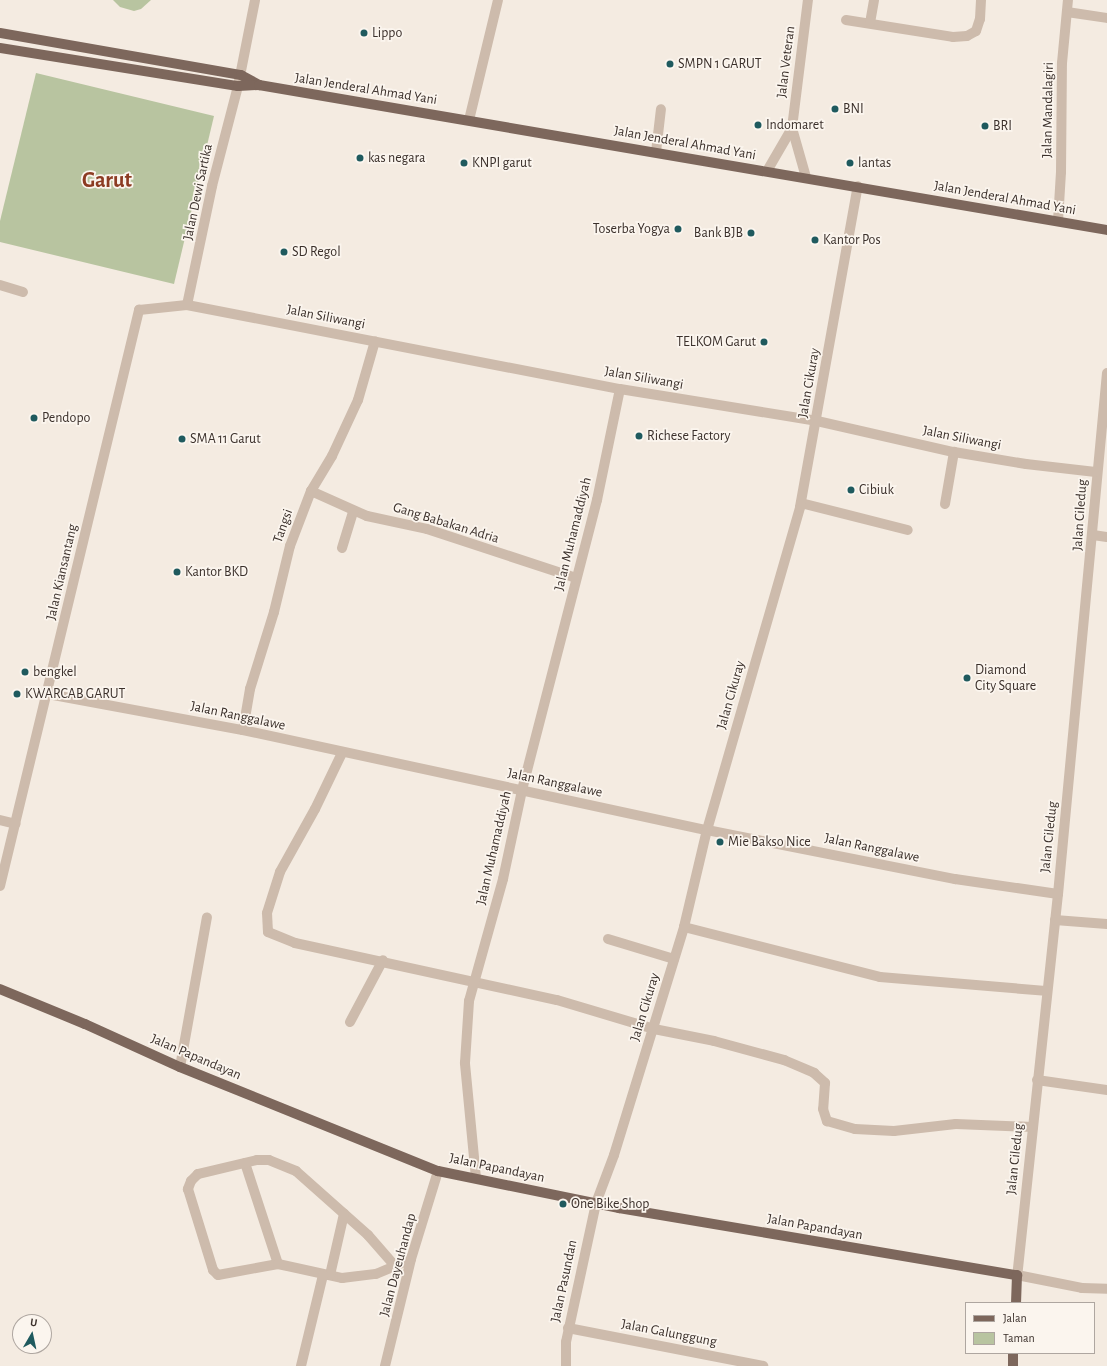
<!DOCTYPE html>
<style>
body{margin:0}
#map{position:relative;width:1107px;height:1366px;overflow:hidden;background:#f4ebe1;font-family:"Alegreya Sans",sans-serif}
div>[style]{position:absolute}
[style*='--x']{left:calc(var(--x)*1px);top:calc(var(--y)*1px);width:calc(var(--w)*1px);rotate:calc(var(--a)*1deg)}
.green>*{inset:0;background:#b8c4a0}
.minor>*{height:10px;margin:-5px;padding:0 5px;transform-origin:5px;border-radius:5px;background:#cdbbac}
.major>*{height:10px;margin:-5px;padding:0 5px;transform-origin:5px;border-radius:5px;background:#7d675c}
.dots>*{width:11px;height:11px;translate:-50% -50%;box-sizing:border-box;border:2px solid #fbf5ee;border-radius:50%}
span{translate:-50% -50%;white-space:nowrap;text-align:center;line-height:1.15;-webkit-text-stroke:3.5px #fbf5ee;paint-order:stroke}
.poi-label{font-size:14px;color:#3b302b}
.left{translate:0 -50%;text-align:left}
.right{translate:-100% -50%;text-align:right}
.street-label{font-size:14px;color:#3b302b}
.town-label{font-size:22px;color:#8c3b22;font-weight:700}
.legend{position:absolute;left:965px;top:1302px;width:130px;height:52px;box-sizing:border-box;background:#fbf5ee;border:1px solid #aea6a0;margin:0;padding:5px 7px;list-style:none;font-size:12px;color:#3b302b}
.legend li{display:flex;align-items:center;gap:8px;height:20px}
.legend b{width:20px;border:1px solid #aea6a0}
.north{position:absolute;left:12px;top:1314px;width:40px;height:40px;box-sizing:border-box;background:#fbf5ee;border:1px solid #aea6a0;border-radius:50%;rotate:9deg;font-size:11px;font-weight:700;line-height:16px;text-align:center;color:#3b302b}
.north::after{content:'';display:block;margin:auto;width:14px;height:18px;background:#1f5a5e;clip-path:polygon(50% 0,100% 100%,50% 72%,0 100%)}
</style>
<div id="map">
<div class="green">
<div style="clip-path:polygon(113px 0,151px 0,141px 9px,134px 11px,120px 7px)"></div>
<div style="clip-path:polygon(36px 73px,214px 116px,174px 284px,0 242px,0 221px)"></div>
</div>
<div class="minor">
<div style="--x:1067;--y:12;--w:40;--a:8.5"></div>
<div style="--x:846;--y:20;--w:108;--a:9"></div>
<div style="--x:953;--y:37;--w:14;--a:-4"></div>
<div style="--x:967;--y:36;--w:10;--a:-29"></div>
<div style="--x:976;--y:31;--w:13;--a:-72"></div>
<div style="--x:980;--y:19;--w:19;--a:-87"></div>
<div style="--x:870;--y:23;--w:23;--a:-80"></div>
<div style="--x:469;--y:120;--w:123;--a:-76.4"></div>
<div style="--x:792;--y:128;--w:51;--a:74.1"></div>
<div style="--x:656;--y:152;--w:43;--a:-83.4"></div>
<div style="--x:767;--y:171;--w:50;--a:-59.8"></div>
<div style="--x:792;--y:128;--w:129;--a:-82.9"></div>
<div style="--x:1058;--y:221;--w:49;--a:-86.5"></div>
<div style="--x:1061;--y:172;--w:109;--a:-89.5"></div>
<div style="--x:1062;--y:63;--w:63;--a:-84.6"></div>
<div style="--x:0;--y:285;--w:24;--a:17"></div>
<div style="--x:187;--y:305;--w:122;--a:-78.1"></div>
<div style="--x:212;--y:186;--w:103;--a:-75.4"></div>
<div style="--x:238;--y:86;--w:88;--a:-78.8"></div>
<div style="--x:1107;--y:373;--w:523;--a:95.37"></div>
<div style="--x:1058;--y:894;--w:383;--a:96.1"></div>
<div style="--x:1017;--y:1275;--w:66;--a:11.3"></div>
<div style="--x:1082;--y:1288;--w:25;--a:2"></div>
<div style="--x:311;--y:491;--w:61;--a:24.1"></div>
<div style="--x:367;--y:516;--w:61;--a:12.2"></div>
<div style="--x:427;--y:529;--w:157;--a:18.2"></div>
<div style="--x:801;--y:503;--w:110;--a:14.2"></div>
<div style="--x:945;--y:504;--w:53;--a:-80.2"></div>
<div style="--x:1093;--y:535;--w:14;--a:8"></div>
<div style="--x:342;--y:548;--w:39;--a:-73"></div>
<div style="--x:48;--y:694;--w:198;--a:10.5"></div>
<div style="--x:243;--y:730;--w:475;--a:12.2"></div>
<div style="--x:707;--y:830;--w:253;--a:11.2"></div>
<div style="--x:955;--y:879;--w:104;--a:8.3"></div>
<div style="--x:243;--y:730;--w:42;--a:-80.3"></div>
<div style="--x:250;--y:689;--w:81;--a:-72.7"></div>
<div style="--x:274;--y:612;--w:68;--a:-76.4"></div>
<div style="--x:290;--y:546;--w:59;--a:-69.1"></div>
<div style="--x:311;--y:491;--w:41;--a:-59"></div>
<div style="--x:332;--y:456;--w:62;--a:-65.1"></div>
<div style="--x:358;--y:400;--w:61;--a:-73.9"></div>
<div style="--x:342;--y:753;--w:62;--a:115.7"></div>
<div style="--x:315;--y:809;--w:72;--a:119.1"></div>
<div style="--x:280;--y:872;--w:43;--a:107.6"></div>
<div style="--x:267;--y:913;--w:19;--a:87"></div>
<div style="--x:268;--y:932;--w:29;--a:22"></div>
<div style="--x:295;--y:943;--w:268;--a:12.3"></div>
<div style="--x:557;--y:1000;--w:101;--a:16.6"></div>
<div style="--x:654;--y:1029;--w:61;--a:11.3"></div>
<div style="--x:714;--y:1041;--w:73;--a:15.2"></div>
<div style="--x:784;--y:1060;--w:33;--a:23"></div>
<div style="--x:814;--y:1073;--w:15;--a:42"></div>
<div style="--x:825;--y:1083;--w:26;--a:94"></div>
<div style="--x:823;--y:1109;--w:13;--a:72"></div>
<div style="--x:827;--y:1121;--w:29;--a:16"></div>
<div style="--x:855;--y:1129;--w:39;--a:3"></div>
<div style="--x:894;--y:1131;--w:62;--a:-6.4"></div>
<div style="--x:956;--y:1124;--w:77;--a:2.2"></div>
<div style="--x:0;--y:820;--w:16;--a:14"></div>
<div style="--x:0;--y:886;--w:593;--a:-76.43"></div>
<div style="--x:139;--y:310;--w:48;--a:-5.9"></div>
<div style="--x:187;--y:305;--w:441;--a:11"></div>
<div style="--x:620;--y:389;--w:200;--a:9.2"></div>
<div style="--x:817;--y:421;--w:140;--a:12.8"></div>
<div style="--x:954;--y:452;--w:73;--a:9.5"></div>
<div style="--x:1026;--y:464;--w:70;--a:6.5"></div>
<div style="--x:1055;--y:920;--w:52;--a:4.4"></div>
<div style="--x:684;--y:927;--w:202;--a:14.3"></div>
<div style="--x:880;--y:977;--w:166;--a:4.8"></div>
<div style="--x:608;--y:939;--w:69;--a:16.9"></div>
<div style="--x:350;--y:1022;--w:70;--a:-62"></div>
<div style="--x:180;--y:1067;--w:152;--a:-79.8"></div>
<div style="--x:1037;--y:1080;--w:71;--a:8.1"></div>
<div style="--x:245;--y:1163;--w:106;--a:71.9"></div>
<div style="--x:476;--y:1178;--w:116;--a:-95.5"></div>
<div style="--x:465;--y:1063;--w:62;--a:-86.3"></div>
<div style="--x:469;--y:1001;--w:127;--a:-74.4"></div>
<div style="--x:503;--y:879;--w:91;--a:-77.9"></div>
<div style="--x:522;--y:790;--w:300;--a:-75.5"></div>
<div style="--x:597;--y:500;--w:113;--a:-78.3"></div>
<div style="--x:395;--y:1266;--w:41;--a:-131.1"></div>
<div style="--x:368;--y:1235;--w:96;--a:-138.4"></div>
<div style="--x:296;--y:1171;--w:29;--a:-158"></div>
<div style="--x:269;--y:1160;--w:12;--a:180"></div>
<div style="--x:257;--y:1160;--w:61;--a:166.7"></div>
<div style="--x:198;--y:1174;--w:10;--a:135"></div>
<div style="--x:191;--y:1181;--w:9;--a:111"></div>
<div style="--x:188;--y:1189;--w:85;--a:72.8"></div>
<div style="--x:213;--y:1270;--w:7;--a:45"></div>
<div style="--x:218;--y:1275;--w:61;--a:-10.4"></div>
<div style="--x:278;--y:1264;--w:66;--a:12.3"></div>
<div style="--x:342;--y:1278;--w:34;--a:-7"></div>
<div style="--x:376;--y:1274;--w:21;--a:-23"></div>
<div style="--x:395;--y:1266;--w:17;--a:-24"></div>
<div style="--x:330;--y:1275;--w:63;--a:-77.1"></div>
<div style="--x:568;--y:1328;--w:199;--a:11"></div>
<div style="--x:301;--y:1366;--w:94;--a:-76.4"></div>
<div style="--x:385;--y:1366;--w:110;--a:-76.3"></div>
<div style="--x:411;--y:1259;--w:92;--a:-72.9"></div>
<div style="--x:566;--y:1366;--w:24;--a:-90"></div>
<div style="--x:566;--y:1342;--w:142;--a:-77.8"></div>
<div style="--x:596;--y:1203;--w:51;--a:-69.4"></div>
<div style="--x:614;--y:1155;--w:239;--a:-72.9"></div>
<div style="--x:684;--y:927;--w:100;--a:-76.7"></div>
<div style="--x:707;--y:830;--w:336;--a:-73.9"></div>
<div style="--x:800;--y:507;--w:326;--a:-79.8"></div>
</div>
<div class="major">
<div style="--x:0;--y:33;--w:245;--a:9.9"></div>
<div style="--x:241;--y:75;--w:21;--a:29"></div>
<div style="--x:0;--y:48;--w:241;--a:9.1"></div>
<div style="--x:238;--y:86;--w:21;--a:-3"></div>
<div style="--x:259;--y:85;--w:860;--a:9.7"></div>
<div style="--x:0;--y:989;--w:92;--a:22.4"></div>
<div style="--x:85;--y:1024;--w:104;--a:24.4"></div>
<div style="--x:180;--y:1067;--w:278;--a:22"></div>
<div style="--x:438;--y:1171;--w:185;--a:11.6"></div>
<div style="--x:619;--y:1208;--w:404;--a:9.6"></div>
<div style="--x:1017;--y:1275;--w:28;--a:92"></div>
<div style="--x:1013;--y:1366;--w:13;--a:-90"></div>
</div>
<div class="dots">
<div style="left:364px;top:33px;background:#1f5a5e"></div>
<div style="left:670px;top:64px;background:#1f5a5e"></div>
<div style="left:835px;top:109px;background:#1f5a5e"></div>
<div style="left:758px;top:125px;background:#1f5a5e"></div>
<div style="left:985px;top:126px;background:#1f5a5e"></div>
<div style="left:360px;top:158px;background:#1f5a5e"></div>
<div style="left:464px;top:163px;background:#1f5a5e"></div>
<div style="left:850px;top:163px;background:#1f5a5e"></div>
<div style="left:678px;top:229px;background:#1f5a5e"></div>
<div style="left:751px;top:233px;background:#1f5a5e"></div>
<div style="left:815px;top:240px;background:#1f5a5e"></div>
<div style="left:284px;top:252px;background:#1f5a5e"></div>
<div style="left:764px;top:342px;background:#1f5a5e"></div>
<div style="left:34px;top:418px;background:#1f5a5e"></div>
<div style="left:639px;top:436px;background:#1f5a5e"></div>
<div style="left:182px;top:439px;background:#1f5a5e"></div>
<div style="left:851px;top:490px;background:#1f5a5e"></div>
<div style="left:177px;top:572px;background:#1f5a5e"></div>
<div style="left:25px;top:672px;background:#1f5a5e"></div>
<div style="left:967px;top:678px;background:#1f5a5e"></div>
<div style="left:17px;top:694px;background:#1f5a5e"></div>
<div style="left:720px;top:842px;background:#1f5a5e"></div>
<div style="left:563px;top:1204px;background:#1f5a5e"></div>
</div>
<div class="poi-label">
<span class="left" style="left:372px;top:33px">Lippo</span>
<span class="left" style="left:678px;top:64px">SMPN 1 GARUT</span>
<span class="left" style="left:843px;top:109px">BNI</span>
<span class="left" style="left:766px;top:125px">Indomaret</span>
<span class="left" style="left:993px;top:126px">BRI</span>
<span class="left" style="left:368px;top:158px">kas negara</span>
<span class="left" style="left:472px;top:163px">KNPI garut</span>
<span class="left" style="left:858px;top:163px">lantas</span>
<span class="right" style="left:670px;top:229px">Toserba Yogya</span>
<span class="right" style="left:743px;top:233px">Bank BJB</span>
<span class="left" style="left:823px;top:240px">Kantor Pos</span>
<span class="left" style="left:292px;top:252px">SD Regol</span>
<span class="right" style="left:756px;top:342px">TELKOM Garut</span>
<span class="left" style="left:42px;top:418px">Pendopo</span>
<span class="left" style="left:647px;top:436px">Richese Factory</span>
<span class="left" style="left:190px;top:439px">SMA 11 Garut</span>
<span class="left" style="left:859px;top:490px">Cibiuk</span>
<span class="left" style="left:185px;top:572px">Kantor BKD</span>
<span class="left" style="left:975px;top:678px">Diamond<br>City Square</span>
<span class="left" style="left:33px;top:672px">bengkel</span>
<span class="left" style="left:25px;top:694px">KWARCAB GARUT</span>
<span class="left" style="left:728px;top:842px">Mie Bakso Nice</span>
<span class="left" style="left:571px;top:1204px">One Bike Shop</span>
</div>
<div class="street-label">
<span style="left:786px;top:62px;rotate:-83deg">Jalan Veteran</span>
<span style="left:366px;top:89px;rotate:9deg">Jalan Jenderal Ahmad Yani</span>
<span style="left:1048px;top:110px;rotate:-89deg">Jalan Mandalagiri</span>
<span style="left:685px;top:143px;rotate:10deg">Jalan Jenderal Ahmad Yani</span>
<span style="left:198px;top:192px;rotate:-78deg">Jalan Dewi Sartika</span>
<span style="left:1005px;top:198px;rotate:10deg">Jalan Jenderal Ahmad Yani</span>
<span style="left:326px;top:317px;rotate:11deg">Jalan Siliwangi</span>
<span style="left:644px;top:378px;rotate:10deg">Jalan Siliwangi</span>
<span style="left:809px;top:383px;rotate:-80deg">Jalan Cikuray</span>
<span style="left:962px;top:438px;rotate:11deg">Jalan Siliwangi</span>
<span style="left:1080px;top:515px;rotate:-86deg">Jalan Ciledug</span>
<span style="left:446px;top:523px;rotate:17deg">Gang Babakan Adria</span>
<span style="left:283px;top:526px;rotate:-71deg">Tangsi</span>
<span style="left:573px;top:534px;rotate:-76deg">Jalan Muhamaddiyah</span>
<span style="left:62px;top:572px;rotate:-77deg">Jalan Kiansantang</span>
<span style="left:731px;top:695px;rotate:-74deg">Jalan Cikuray</span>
<span style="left:238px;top:716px;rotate:12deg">Jalan Ranggalawe</span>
<span style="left:555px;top:783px;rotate:12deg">Jalan Ranggalawe</span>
<span style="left:1049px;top:837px;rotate:-84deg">Jalan Ciledug</span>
<span style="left:494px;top:848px;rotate:-77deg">Jalan Muhamaddiyah</span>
<span style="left:872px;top:848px;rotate:12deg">Jalan Ranggalawe</span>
<span style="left:645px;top:1007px;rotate:-73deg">Jalan Cikuray</span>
<span style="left:196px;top:1057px;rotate:23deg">Jalan Papandayan</span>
<span style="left:1015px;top:1159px;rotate:-84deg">Jalan Ciledug</span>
<span style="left:497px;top:1168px;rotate:12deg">Jalan Papandayan</span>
<span style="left:815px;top:1227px;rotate:10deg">Jalan Papandayan</span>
<span style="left:398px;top:1265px;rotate:-75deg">Jalan Dayeuhandap</span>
<span style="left:564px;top:1281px;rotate:-78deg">Jalan Pasundan</span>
<span style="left:669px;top:1333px;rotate:11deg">Jalan Galunggung</span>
</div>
<div class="town-label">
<span style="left:107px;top:181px">Garut</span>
</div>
<ul class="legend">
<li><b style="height:5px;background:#7d675c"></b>Jalan</li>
<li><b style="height:11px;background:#b8c4a0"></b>Taman</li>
</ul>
<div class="north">U</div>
</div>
